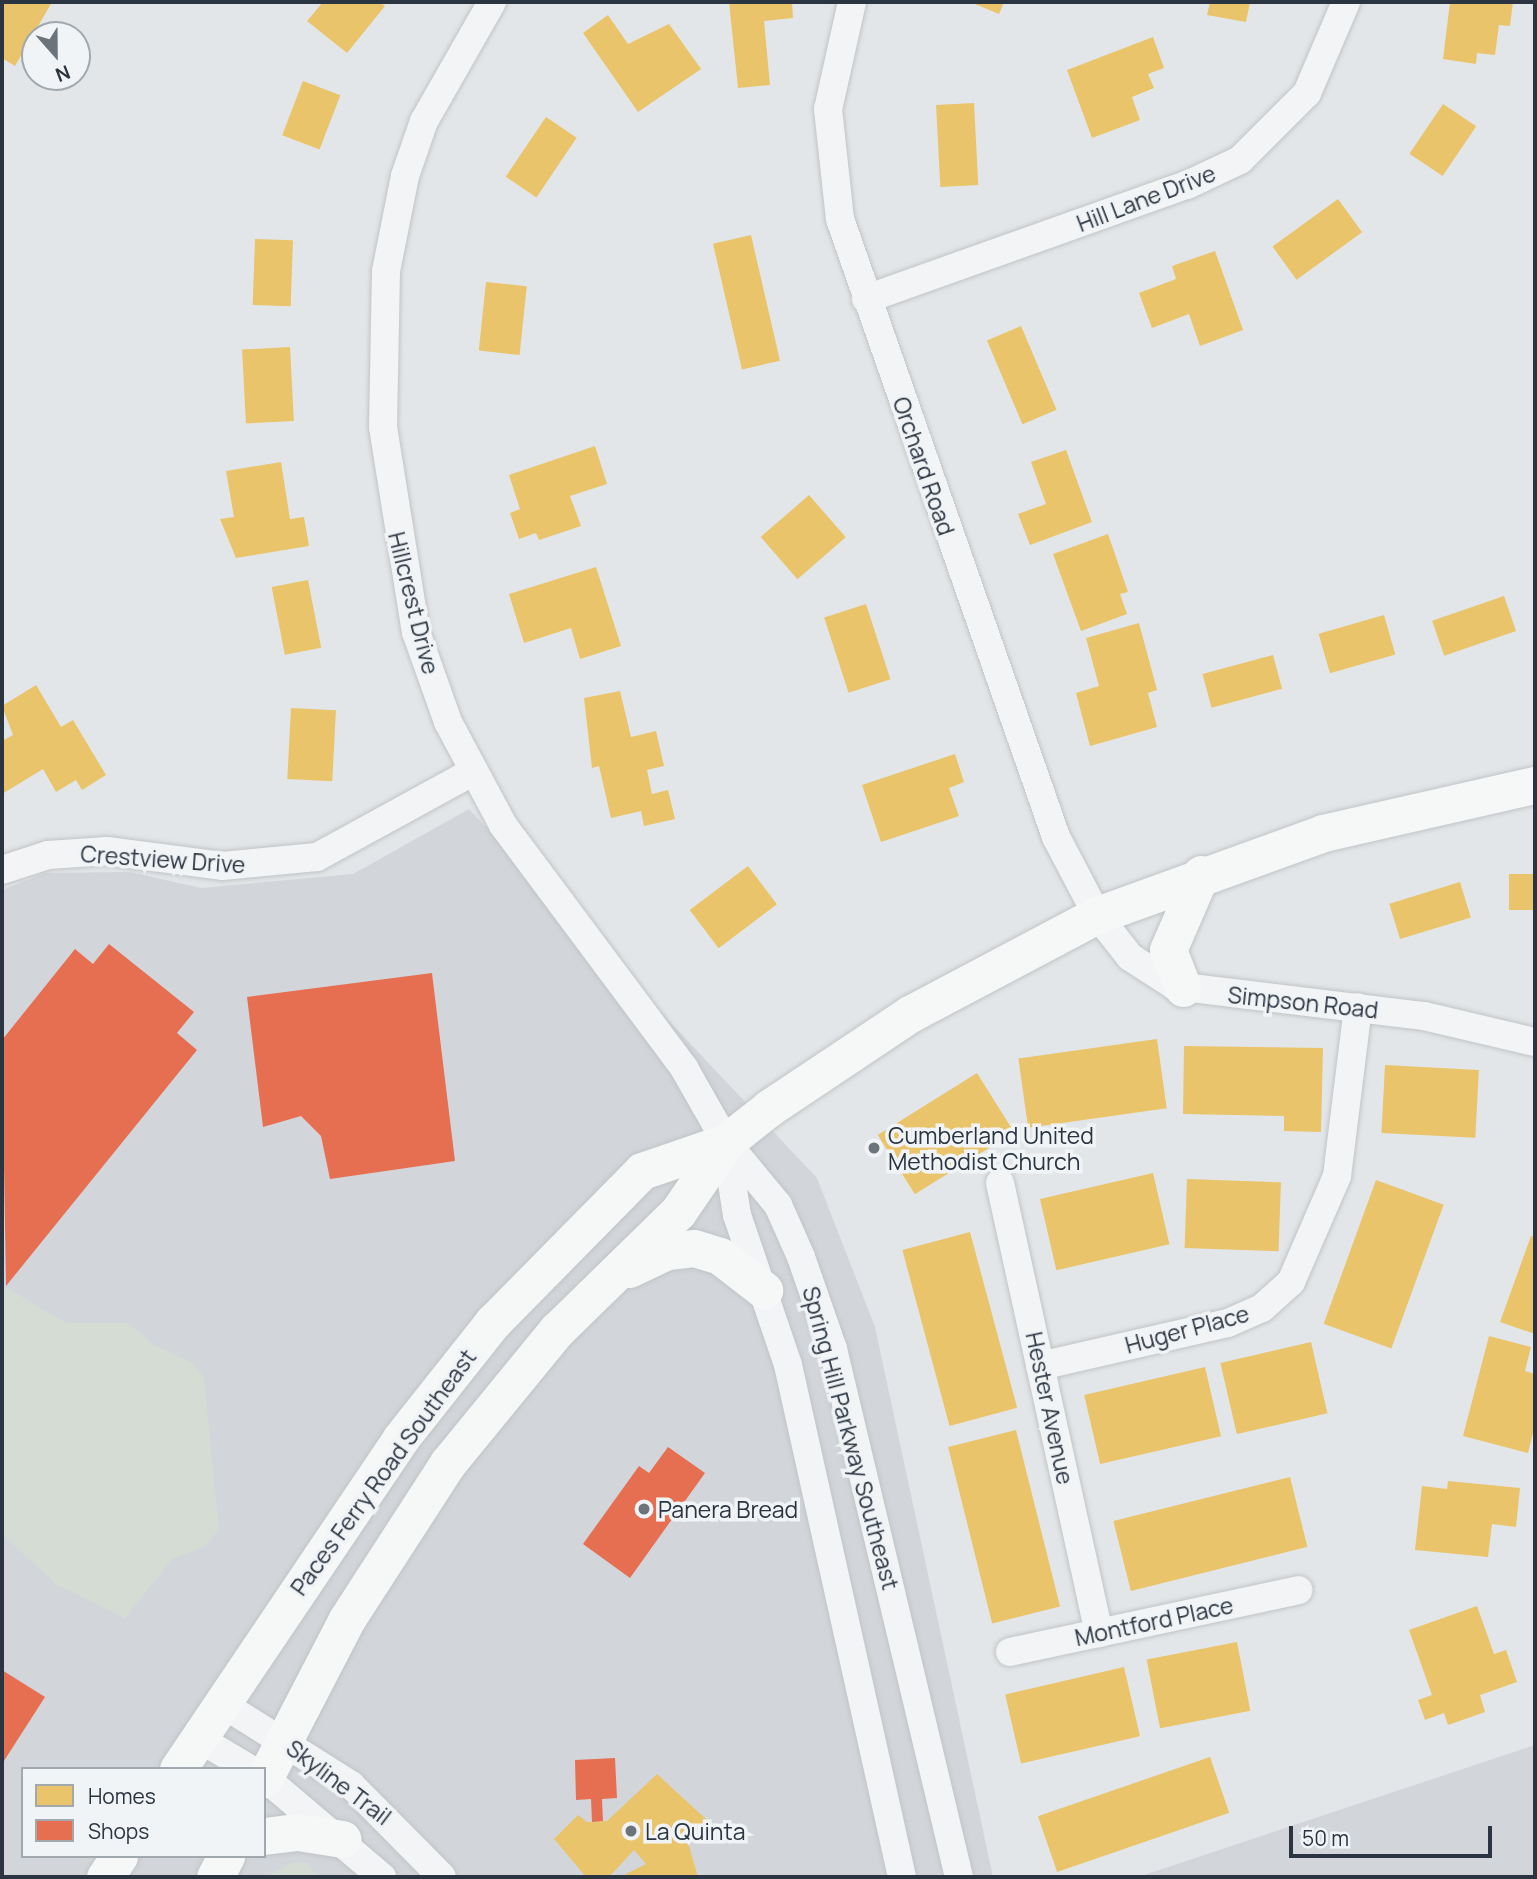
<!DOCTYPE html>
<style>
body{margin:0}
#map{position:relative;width:1537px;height:1879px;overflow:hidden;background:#e3e6e8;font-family:Manrope,sans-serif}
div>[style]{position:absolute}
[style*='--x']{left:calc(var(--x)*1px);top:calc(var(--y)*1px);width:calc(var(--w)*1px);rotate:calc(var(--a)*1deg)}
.built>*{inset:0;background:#d2d6db}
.green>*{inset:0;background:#d5dcd4}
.homes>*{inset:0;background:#e9c46a;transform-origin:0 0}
.shops>*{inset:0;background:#e76f51}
.roads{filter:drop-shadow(0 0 2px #c1c4c6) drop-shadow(0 0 2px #c1c4c6)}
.minor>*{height:28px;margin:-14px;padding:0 14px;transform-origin:14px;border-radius:14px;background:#f2f4f5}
.major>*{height:37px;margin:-18.5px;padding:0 18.5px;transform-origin:18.5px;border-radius:18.5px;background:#f6f7f7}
.dots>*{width:19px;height:19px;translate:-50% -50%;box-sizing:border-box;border:4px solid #f1f4f7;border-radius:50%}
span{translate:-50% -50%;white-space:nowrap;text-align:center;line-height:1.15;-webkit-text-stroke:7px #f1f4f7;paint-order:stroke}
.street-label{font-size:23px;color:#2a3541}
.poi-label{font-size:23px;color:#2a3541}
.left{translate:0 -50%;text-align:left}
.frame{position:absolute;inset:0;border:4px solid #2a3541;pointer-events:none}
.legend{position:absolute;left:21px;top:1767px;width:245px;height:91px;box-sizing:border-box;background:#f1f4f7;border:2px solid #a1a8ae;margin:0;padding:9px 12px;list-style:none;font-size:21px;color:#2a3541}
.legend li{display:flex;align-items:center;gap:14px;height:35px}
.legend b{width:35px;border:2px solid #a1a8ae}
.north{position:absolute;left:21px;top:21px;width:70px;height:70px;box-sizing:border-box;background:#f1f4f7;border:2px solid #a1a8ae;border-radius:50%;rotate:159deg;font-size:19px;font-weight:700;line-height:28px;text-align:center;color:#2a3541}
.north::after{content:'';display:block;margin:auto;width:24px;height:32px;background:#6b737b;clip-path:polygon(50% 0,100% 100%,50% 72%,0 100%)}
.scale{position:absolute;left:1289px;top:1826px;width:203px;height:32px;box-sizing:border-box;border:4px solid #2a3541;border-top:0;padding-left:9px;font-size:21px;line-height:24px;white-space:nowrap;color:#2a3541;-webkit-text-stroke:5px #f1f4f7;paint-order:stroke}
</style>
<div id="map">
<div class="built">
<div style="clip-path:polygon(evenodd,469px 809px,817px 1178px,875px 1327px,993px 1877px,2px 1877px,2px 890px,45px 873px,130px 872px,201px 888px,353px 874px,469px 809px,23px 1769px,264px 1769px,264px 1856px,23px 1856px,23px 1769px)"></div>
<div style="clip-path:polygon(1535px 1745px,1535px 1877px,1138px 1877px)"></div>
</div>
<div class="green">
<div style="clip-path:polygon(2px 1285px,66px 1323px,128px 1323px,154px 1345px,191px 1362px,204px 1378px,219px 1530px,203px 1547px,172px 1559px,125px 1618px,57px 1585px,2px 1534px)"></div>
<div style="clip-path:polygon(306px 1862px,318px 1877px,265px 1877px,292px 1863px)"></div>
</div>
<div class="homes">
<div style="clip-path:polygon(2px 2px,52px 2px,15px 66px,2px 58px)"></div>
<div style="clip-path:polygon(323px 2px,379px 2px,385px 6px,347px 53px,307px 21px)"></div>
<div style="clip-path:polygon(729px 2px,792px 2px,793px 18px,764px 21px,770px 85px,738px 88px)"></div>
<div style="clip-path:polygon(970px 2px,1004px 2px,999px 14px)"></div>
<div style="clip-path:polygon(1210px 2px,1250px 2px,1246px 22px,1207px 15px)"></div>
<div style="clip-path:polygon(1450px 2px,1513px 2px,1510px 26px,1499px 25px,1495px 55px,1477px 53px,1476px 64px,1443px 59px)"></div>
<div style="clip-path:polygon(608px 15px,628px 44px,669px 24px,701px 69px,638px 112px,583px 33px)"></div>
<div style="clip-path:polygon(1153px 37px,1164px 68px,1148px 74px,1154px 88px,1132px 97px,1140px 120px,1092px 138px,1067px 70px)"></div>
<div style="left:303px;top:81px;width:40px;height:58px;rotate:21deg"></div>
<div style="left:974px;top:103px;width:82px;height:38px;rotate:87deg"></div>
<div style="left:1443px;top:104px;width:40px;height:60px;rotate:34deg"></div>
<div style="left:546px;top:117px;width:37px;height:72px;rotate:34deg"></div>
<div style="left:1338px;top:199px;width:41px;height:81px;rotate:54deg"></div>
<div style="left:751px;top:235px;width:129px;height:39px;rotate:77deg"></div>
<div style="left:255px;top:239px;width:38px;height:66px;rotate:2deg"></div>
<div style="clip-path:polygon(1215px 251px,1243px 330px,1200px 346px,1189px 314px,1152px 328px,1139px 293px,1176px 279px,1172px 266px)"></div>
<div style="left:486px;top:282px;width:41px;height:69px;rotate:6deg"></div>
<div style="left:1021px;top:326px;width:91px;height:37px;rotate:67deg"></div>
<div style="left:290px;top:347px;width:74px;height:48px;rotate:87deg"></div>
<div style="clip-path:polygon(595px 446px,607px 484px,570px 496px,581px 526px,539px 540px,536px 533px,519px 539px,510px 513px,520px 509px,509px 475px)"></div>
<div style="clip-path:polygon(1066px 450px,1092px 522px,1030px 545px,1018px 514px,1046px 504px,1031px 462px)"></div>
<div style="clip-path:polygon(281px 462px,290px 519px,304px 517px,309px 546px,236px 558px,220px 519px,234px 517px,226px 471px)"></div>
<div style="left:809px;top:495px;width:56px;height:64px;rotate:49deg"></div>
<div style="clip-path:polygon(1108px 534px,1128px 592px,1120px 594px,1127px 614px,1081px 631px,1053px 554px)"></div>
<div style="clip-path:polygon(596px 567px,621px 646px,580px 659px,571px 628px,524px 643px,509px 594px)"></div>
<div style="left:308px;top:580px;width:69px;height:37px;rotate:79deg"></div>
<div style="left:1504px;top:596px;width:37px;height:76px;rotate:71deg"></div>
<div style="left:866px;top:604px;width:79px;height:44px;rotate:72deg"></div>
<div style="left:1384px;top:615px;width:41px;height:68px;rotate:74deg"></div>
<div style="clip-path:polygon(1139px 623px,1157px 690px,1148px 693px,1157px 727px,1090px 746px,1076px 693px,1099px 686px,1086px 638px)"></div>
<div style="left:1273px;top:655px;width:35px;height:73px;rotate:75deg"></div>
<div style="clip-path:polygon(36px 685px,61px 727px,73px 720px,106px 775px,82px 790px,76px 780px,56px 792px,43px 769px,2px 794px,2px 741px,13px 735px,2px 706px)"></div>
<div style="clip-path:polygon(620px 691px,631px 737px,656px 731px,664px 766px,647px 770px,652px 794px,668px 790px,675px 819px,644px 826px,641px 811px,611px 818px,599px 766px,592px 768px,584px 698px)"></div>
<div style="left:291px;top:708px;width:45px;height:71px;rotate:3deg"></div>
<div style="clip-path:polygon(955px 754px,964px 782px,949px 788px,959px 816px,881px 842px,862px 785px)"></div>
<div style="left:748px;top:866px;width:48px;height:73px;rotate:53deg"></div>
<div style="left:1535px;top:874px;width:36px;height:26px;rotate:90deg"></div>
<div style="left:1460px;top:882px;width:37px;height:74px;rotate:73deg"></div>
<div style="left:1157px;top:1039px;width:70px;height:140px;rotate:82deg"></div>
<div style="clip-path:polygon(1184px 1046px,1323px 1048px,1321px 1132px,1284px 1131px,1284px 1116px,1183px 1114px)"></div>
<div style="left:1385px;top:1065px;width:94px;height:68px;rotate:3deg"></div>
<div style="left:977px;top:1073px;width:70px;height:117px;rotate:58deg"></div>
<div style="left:1153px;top:1173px;width:73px;height:116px;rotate:77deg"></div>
<div style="left:1187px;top:1179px;width:94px;height:69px;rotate:2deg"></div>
<div style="left:1376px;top:1180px;width:72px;height:153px;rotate:20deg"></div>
<div style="left:970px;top:1232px;width:182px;height:70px;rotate:75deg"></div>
<div style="clip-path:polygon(1531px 1236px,1535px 1237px,1535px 1334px,1500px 1322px)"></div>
<div style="clip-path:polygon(1489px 1336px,1531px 1347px,1525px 1371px,1535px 1374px,1535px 1425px,1528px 1453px,1463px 1436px)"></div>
<div style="left:1311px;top:1342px;width:73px;height:93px;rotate:77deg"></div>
<div style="left:1205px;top:1367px;width:71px;height:124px;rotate:77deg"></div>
<div style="left:1016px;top:1430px;width:182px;height:70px;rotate:76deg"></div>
<div style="left:1290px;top:1477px;width:72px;height:182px;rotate:76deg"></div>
<div style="clip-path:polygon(1448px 1481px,1520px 1488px,1516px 1527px,1492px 1524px,1488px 1557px,1415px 1550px,1422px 1486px,1447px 1489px)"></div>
<div style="clip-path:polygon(1477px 1606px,1494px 1654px,1506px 1650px,1517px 1682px,1480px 1695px,1485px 1712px,1448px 1725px,1444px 1713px,1425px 1720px,1418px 1700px,1432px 1695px,1409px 1630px)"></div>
<div style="left:1237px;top:1642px;width:70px;height:92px;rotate:79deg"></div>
<div style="left:1124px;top:1667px;width:71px;height:122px;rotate:77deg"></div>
<div style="left:1210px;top:1757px;width:59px;height:182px;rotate:71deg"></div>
<div style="clip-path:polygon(657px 1774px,708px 1821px,688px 1843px,698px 1877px,620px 1877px,646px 1864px,634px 1850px,609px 1877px,586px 1877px,554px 1839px,578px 1815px,587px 1822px,607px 1821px)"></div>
</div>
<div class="shops">
<div style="clip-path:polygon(109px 944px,194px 1012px,177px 1033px,197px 1050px,6px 1286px,2px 1040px,75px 949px,93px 964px)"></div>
<div style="clip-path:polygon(432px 973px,455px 1161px,330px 1179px,321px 1136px,301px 1116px,263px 1127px,247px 997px)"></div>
<div style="clip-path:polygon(668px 1447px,705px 1473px,630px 1578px,583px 1544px,639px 1466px,649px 1473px)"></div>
<div style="clip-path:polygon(2px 1670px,45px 1697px,2px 1764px)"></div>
<div style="clip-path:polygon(615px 1758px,617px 1798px,602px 1799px,603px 1821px,592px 1822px,591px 1799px,576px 1800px,575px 1760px)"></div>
</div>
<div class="roads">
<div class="minor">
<div style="--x:492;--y:2;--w:137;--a:119.7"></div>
<div style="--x:424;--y:121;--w:58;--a:109.1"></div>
<div style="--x:405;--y:176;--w:97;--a:101.3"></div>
<div style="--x:386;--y:271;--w:156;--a:91.1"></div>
<div style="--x:383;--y:427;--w:208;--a:80.9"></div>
<div style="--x:416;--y:632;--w:96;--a:70.4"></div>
<div style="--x:448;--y:722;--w:117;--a:61.9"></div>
<div style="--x:503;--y:825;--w:303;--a:53.3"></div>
<div style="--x:684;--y:1068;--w:85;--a:60.4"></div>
<div style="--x:726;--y:1142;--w:82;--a:50.5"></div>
<div style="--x:778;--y:1205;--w:57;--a:66.1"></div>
<div style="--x:801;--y:1257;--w:97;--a:70.8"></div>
<div style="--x:833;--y:1349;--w:543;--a:76.58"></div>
<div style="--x:852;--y:2;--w:110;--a:102.6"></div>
<div style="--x:828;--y:109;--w:111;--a:83.8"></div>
<div style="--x:840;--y:219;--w:655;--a:70.73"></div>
<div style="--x:1056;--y:837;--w:88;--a:62.3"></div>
<div style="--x:1097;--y:915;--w:53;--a:51.8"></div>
<div style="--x:1130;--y:957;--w:54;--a:32.8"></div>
<div style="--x:1175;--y:986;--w:251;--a:6.9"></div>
<div style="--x:1424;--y:1016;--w:114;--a:13.2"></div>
<div style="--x:866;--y:299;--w:341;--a:-19.6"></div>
<div style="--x:1187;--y:185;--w:59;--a:-25.3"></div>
<div style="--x:1240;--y:160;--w:95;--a:-45"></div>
<div style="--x:1307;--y:93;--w:99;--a:-66.8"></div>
<div style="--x:2;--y:870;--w:48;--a:-18.1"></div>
<div style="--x:48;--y:855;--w:59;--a:-3.9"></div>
<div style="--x:107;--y:851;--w:116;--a:7.4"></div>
<div style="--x:222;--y:866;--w:95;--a:-5.4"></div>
<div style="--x:317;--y:857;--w:177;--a:-28.7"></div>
<div style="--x:726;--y:1145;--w:71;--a:81.1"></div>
<div style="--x:737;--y:1215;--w:158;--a:71.2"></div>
<div style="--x:788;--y:1365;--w:525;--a:77.45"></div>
<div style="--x:1000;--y:1183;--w:461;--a:77.6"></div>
<div style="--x:1040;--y:1366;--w:193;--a:-12.9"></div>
<div style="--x:1228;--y:1323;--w:37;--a:-24"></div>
<div style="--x:1262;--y:1308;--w:39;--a:-42"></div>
<div style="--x:1291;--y:1282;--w:116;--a:-66.5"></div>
<div style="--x:1337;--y:1176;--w:170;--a:-82.9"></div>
<div style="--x:1010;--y:1652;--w:295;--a:-12.1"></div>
<div style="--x:221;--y:1703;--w:154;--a:32.2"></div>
<div style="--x:351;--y:1785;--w:129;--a:45.3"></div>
<div style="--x:198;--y:1738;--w:61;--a:30.8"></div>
<div style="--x:264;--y:1777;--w:155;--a:40.3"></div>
</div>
<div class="major">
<div style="--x:1183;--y:988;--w:41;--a:-111.5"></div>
<div style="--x:1168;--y:950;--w:83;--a:-66.5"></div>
<div style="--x:629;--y:1269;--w:42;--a:-25.3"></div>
<div style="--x:667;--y:1251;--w:27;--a:-6"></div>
<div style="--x:694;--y:1248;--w:27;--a:17"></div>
<div style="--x:720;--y:1256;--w:56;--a:37.7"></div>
<div style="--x:178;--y:1769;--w:399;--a:-56"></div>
<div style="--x:401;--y:1438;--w:148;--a:-51.6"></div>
<div style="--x:493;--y:1322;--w:212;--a:-45.4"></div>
<div style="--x:642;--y:1171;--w:89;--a:-19"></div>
<div style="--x:264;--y:1779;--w:180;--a:-62.6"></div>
<div style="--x:347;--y:1619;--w:186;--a:-57.1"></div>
<div style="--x:448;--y:1463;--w:172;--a:-50.7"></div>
<div style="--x:557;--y:1330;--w:169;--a:-44.3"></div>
<div style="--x:678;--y:1212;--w:85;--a:-55.6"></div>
<div style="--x:726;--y:1142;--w:55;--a:-38.3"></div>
<div style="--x:769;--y:1108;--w:169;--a:-33.7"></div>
<div style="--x:910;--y:1014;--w:212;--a:-27.9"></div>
<div style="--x:1097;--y:915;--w:240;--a:-19.9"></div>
<div style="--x:1323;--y:833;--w:217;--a:-12.8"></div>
<div style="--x:264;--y:1836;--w:34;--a:-7"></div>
<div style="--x:298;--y:1832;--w:45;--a:9"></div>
<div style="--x:105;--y:1877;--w:25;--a:-56"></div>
<div style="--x:215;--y:1877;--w:24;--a:-62"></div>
</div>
</div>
<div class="dots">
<div style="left:874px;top:1148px;background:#6b737b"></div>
<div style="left:644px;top:1509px;background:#6b737b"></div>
<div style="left:631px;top:1831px;background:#6b737b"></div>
</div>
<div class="street-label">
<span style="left:1146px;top:198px;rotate:-21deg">Hill Lane Drive</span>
<span style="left:924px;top:466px;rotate:71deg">Orchard Road</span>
<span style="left:414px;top:603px;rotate:76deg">Hillcrest Drive</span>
<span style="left:163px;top:859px;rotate:4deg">Crestview Drive</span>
<span style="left:1303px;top:1002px;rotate:6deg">Simpson Road</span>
<span style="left:1187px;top:1329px;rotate:-15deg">Huger Place</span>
<span style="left:1050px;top:1408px;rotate:78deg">Hester Avenue</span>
<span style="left:851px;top:1438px;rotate:75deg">Spring Hill Parkway Southeast</span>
<span style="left:383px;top:1472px;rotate:-54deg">Paces Ferry Road Southeast</span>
<span style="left:1154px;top:1621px;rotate:-12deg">Montford Place</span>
<span style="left:339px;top:1782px;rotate:37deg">Skyline Trail</span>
</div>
<div class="poi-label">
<span class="left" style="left:888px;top:1148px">Cumberland United<br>Methodist Church</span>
<span class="left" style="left:658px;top:1509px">Panera Bread</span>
<span class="left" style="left:645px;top:1831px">La Quinta</span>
</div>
<div class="frame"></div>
<ul class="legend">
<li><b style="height:19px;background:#e9c46a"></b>Homes</li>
<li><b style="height:19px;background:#e76f51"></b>Shops</li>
</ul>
<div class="north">N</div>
<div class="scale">50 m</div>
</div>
